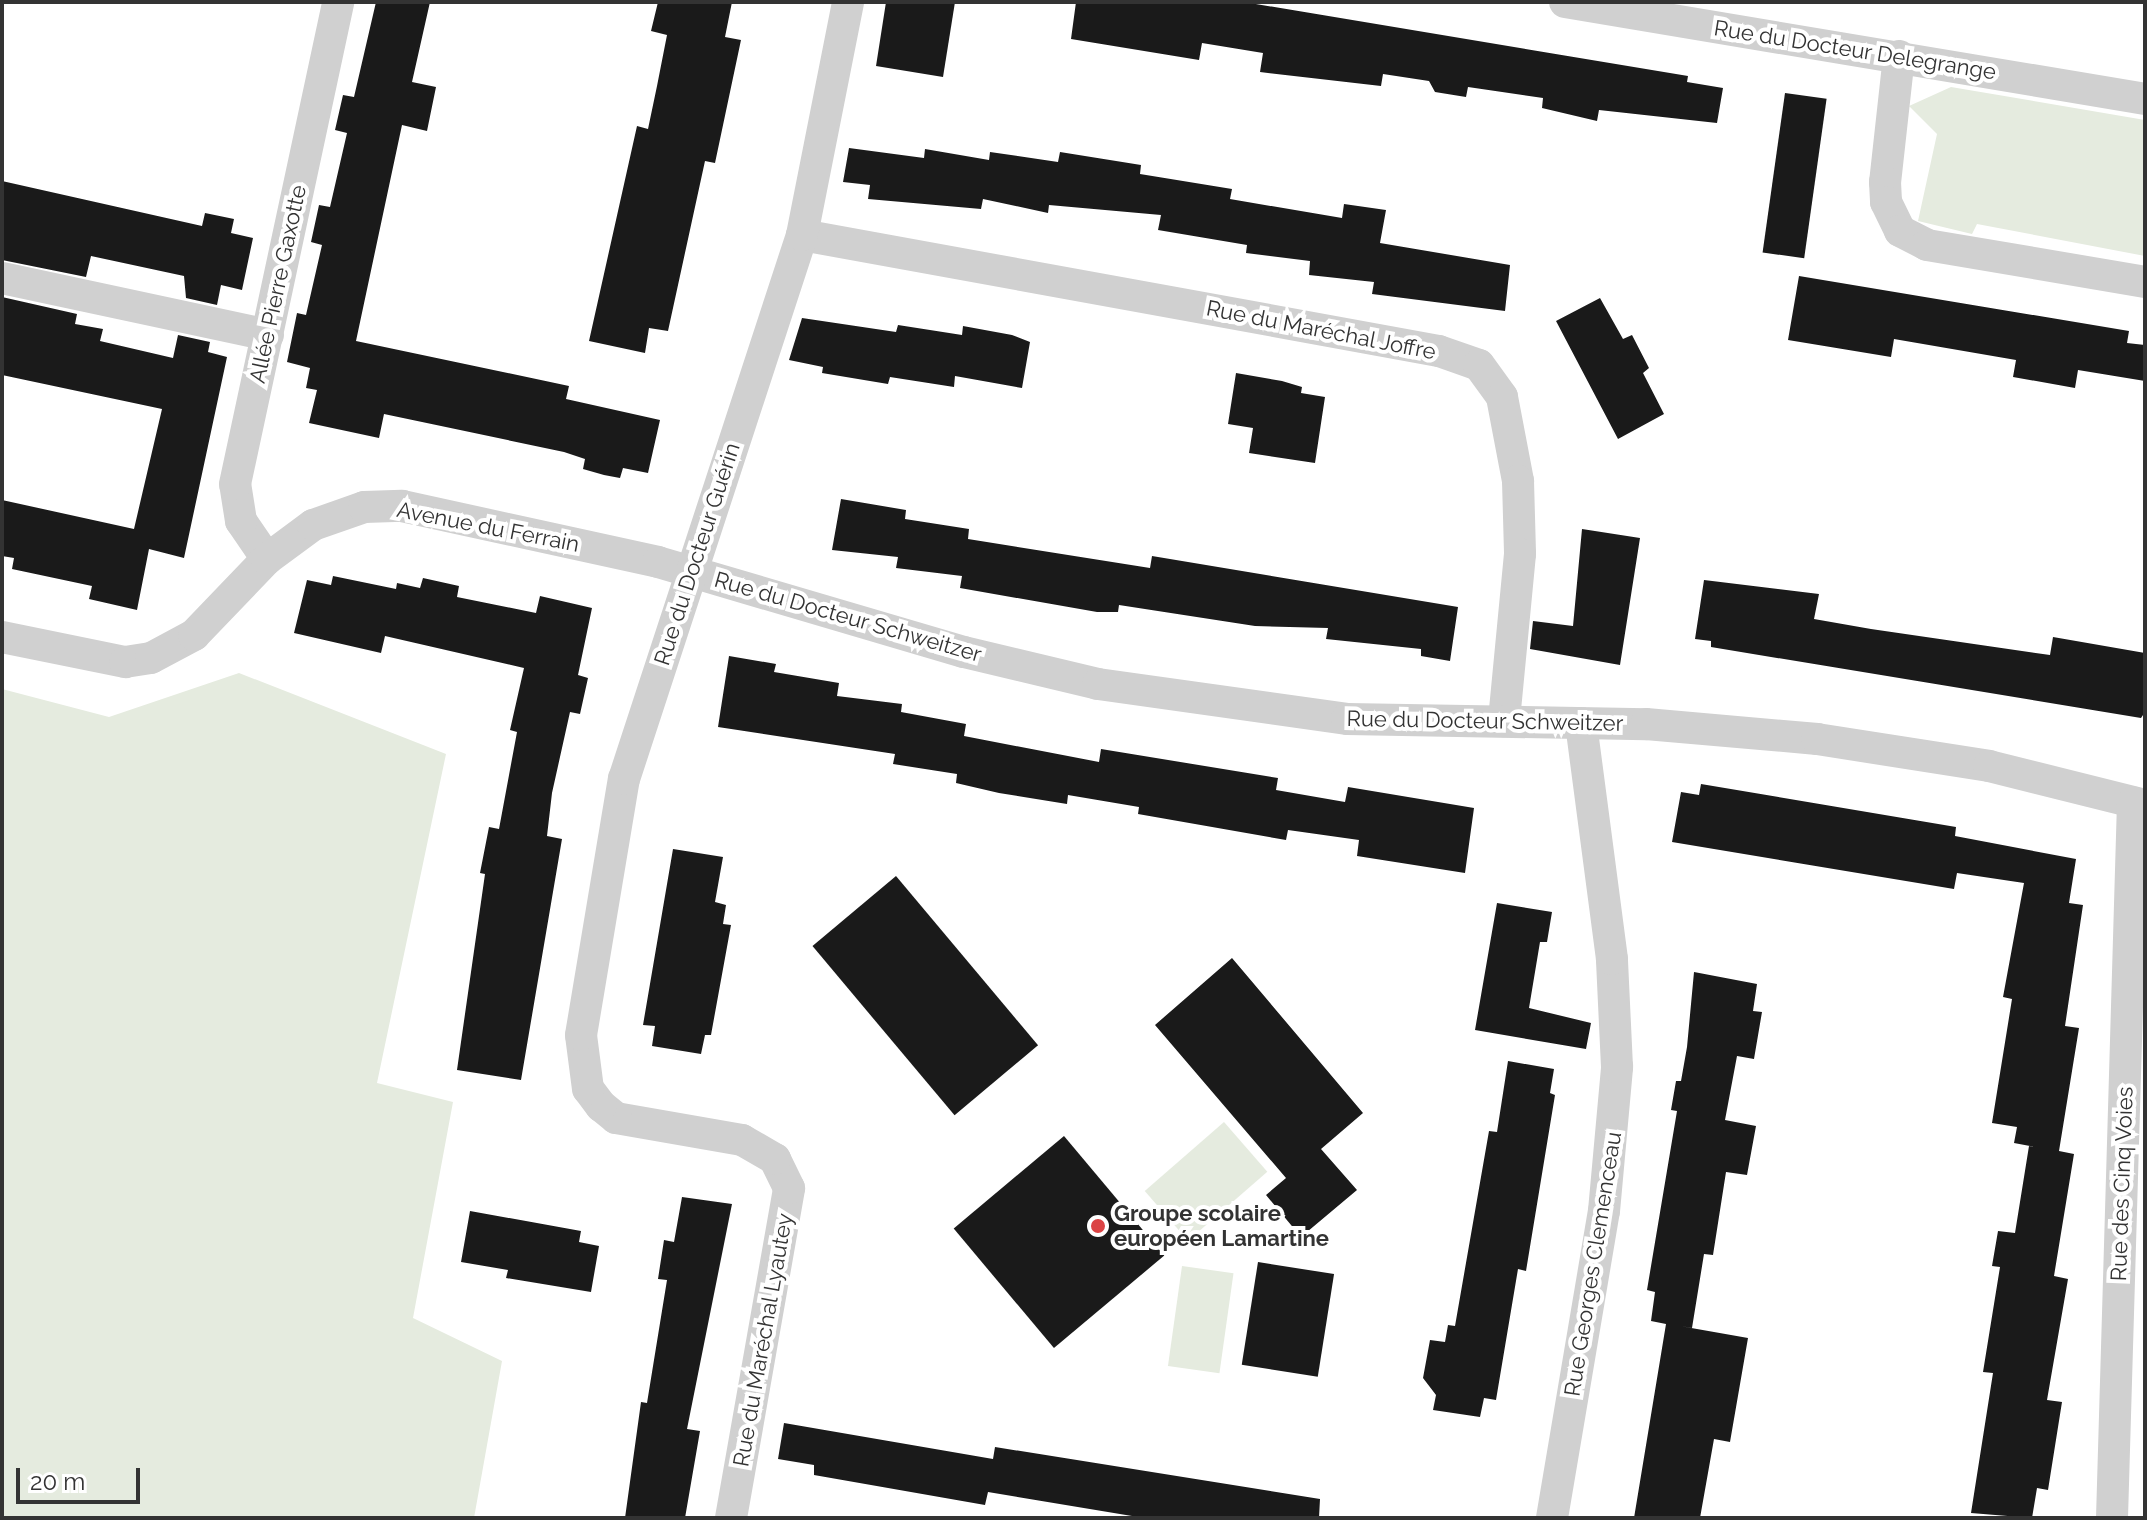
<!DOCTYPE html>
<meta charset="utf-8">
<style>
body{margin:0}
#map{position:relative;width:2147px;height:1520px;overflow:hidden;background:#fff;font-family:Raleway,sans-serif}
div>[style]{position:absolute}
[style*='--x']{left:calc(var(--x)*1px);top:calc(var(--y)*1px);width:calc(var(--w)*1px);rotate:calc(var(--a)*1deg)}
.green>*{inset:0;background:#e5ebdf;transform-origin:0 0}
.building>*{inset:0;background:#1a1a1a;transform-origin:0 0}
.street>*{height:32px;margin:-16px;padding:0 16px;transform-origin:16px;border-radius:16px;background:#d0d0d0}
.dots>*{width:22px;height:22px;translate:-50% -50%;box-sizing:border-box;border:4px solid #fff;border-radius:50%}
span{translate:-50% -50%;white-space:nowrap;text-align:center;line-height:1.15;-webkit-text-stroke:8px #fff;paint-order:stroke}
.street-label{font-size:22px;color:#333}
.poi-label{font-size:22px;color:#333;font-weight:700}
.left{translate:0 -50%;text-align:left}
.frame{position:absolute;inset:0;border:4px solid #333;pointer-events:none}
.scale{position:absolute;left:16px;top:1468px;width:124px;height:36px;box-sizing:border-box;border:4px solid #333;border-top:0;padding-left:10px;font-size:24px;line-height:28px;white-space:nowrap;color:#333;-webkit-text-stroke:6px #fff;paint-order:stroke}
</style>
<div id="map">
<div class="green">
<div style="clip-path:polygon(1951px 87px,2145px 120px,2145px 256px,1977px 224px,1972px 234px,1918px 221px,1937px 134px,1909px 106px)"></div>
<div style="clip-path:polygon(239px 673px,446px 754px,377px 1083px,453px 1102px,413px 1318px,502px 1361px,474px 1518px,2px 1518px,2px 689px,109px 717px)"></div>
<div style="left:1224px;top:1122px;width:66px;height:105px;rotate:49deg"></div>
<div style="left:1182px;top:1266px;width:52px;height:101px;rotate:8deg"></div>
</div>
<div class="building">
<div style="clip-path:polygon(376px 2px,430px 2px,412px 82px,436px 87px,427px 131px,402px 125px,356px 341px,569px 386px,566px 399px,660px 420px,648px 473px,623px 468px,620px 478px,604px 475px,583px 469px,585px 459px,564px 452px,384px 414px,379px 438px,309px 423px,317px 390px,306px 388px,310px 368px,287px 362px,297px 313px,306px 315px,322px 245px,311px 242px,319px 205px,330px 207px,347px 133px,335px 130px,343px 95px,354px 97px)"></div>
<div style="clip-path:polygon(658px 2px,732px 2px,725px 37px,741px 40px,715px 163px,705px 161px,668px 331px,649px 328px,645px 353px,589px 341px,637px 126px,648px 129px,657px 86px,667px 35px,651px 31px)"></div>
<div style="clip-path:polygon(886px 2px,955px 2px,943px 77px,876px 66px)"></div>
<div style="clip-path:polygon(1076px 2px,1244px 2px,1688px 76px,1687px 82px,1723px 88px,1717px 123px,1599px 110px,1597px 121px,1542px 108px,1543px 98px,1468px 87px,1466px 97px,1435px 92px,1429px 81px,1383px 74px,1381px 86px,1260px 72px,1263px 53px,1202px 43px,1199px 60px,1071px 39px)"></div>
<div style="left:1785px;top:93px;width:42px;height:161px;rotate:8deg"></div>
<div style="clip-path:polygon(849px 148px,924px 158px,925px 149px,989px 160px,990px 152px,1058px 162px,1060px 152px,1141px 165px,1140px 174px,1232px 189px,1230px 199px,1342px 218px,1344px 204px,1386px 210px,1380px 243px,1510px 265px,1505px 311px,1372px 294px,1374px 282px,1309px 275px,1310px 261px,1246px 253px,1247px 245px,1158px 230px,1161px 215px,1049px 205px,1048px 213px,983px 199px,981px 209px,868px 199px,870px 185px,843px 182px)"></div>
<div style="clip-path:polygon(2px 181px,202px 226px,205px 213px,234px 219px,231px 233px,253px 238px,242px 290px,221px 285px,217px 305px,186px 298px,184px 276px,91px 256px,86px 277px,2px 260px)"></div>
<div style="clip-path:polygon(1799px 276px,2129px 331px,2127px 343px,2145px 345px,2145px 381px,2078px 370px,2075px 388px,2013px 377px,2016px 360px,1894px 339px,1891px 357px,1788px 340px)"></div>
<div style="clip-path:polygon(2px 297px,77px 314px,75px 324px,103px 329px,100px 341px,173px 358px,178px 335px,210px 342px,208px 352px,227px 357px,184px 558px,149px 549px,137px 610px,89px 599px,92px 586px,12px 569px,14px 558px,2px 556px,2px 500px,134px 529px,162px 409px,2px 375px)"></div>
<div style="clip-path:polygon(1600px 298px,1623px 339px,1632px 335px,1649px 368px,1643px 373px,1664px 414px,1618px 439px,1556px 321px)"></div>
<div style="clip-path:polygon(802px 318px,896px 332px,898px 325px,962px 335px,963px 326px,1012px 335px,1030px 342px,1022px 388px,955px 376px,954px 387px,890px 377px,888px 384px,822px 373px,823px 367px,789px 360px)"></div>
<div style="clip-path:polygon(1236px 373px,1282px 381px,1302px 387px,1301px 393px,1325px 397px,1315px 463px,1249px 453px,1253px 428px,1228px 424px)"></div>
<div style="clip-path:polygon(841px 499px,906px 510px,905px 519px,969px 529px,968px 539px,1150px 568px,1152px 556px,1458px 607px,1450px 661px,1421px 656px,1421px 649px,1326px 639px,1328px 628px,1255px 626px,1119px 605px,1118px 612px,1097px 612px,960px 588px,962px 576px,896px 568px,898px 557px,832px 550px)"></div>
<div style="clip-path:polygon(1582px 529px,1640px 538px,1620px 665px,1530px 649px,1533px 621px,1573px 626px)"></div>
<div style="clip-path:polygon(333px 576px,396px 589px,397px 583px,420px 588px,423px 578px,459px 586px,457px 597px,536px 613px,540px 596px,592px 608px,578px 675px,588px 678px,580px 714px,570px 712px,552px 793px,547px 836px,562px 839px,521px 1080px,457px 1070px,485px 874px,480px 873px,489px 827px,499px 829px,517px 732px,510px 730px,524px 668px,385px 636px,381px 653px,294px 633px,307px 580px,331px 585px)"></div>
<div style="clip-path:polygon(1704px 580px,1819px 594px,1814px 619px,1871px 629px,2050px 655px,2053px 637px,2145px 653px,2145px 712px,2141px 718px,1711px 647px,1711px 641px,1695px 639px)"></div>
<div style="clip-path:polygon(729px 656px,776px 664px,774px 672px,839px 683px,837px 696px,902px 704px,901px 712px,966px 724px,964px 736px,1099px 762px,1101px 749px,1278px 778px,1276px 790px,1345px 802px,1348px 787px,1474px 808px,1465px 873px,1357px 856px,1359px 840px,1288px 830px,1286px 840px,1138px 814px,1139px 807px,1068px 795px,1067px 804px,999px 793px,956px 783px,957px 774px,893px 764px,895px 754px,718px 727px)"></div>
<div style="clip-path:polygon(1701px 784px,1956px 827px,1955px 836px,2076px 859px,2069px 903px,2083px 905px,2065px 1026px,2079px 1028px,2059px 1151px,2074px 1154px,2054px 1276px,2068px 1279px,2047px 1400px,2062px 1402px,2048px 1490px,2037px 1488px,2032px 1518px,1971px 1513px,1993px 1373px,1983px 1372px,2000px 1267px,1992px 1266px,1998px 1231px,2015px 1233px,2029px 1146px,2040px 1148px,2014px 1143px,2017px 1127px,1992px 1123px,2012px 999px,2003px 997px,2024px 883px,1957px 873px,1954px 889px,1672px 842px,1681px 792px,1699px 795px)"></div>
<div style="clip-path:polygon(673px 849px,723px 857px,715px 902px,726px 905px,723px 924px,731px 925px,711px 1035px,705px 1035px,701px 1054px,652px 1046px,655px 1026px,643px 1025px)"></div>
<div style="left:896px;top:876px;width:221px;height:109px;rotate:50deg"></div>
<div style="clip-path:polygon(1497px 903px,1552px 912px,1547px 942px,1540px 942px,1529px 1008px,1591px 1023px,1586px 1049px,1475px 1030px)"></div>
<div style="clip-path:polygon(1232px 958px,1363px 1113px,1321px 1149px,1357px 1190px,1301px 1237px,1266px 1195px,1286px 1178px,1155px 1025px)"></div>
<div style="clip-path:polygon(1694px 972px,1757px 984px,1753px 1011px,1762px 1012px,1754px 1059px,1737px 1056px,1725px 1120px,1756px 1126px,1747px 1175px,1726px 1172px,1713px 1255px,1704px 1254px,1692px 1328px,1680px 1326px,1748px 1338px,1730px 1442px,1714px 1439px,1700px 1518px,1634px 1518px,1666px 1324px,1651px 1321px,1655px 1292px,1647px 1290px,1677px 1111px,1671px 1110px,1676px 1081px,1681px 1081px,1687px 1047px)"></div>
<div style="clip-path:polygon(1508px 1061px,1554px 1069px,1550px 1093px,1555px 1095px,1526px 1271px,1518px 1269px,1496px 1400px,1484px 1398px,1480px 1417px,1433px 1410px,1436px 1395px,1423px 1378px,1430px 1340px,1445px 1342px,1448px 1325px,1455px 1326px,1489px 1131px,1497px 1132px)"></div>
<div style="left:1064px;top:1136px;width:156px;height:144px;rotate:50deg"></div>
<div style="clip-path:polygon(682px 1197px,732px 1204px,687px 1429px,700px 1431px,685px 1518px,625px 1518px,641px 1402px,647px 1403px,667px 1280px,658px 1279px,664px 1240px,674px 1242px)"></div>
<div style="clip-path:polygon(470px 1211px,581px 1231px,579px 1242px,599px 1246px,591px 1292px,506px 1278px,508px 1270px,461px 1262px)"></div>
<div style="left:1258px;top:1262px;width:77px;height:104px;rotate:9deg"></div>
<div style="clip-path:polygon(784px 1423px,993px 1459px,995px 1447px,1320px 1499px,1319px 1518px,1144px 1518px,988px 1492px,985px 1505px,814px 1475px,814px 1465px,778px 1459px)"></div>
</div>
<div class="street">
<div style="--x:1565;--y:2;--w:588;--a:9.49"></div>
<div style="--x:1899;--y:56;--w:127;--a:96.3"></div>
<div style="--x:1885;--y:182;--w:20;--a:87"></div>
<div style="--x:1886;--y:202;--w:32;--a:64"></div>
<div style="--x:1900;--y:231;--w:30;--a:27"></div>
<div style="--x:1927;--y:245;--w:221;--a:9.6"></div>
<div style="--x:802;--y:235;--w:647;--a:10.32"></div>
<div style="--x:1439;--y:351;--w:42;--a:19.3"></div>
<div style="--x:1479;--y:365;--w:39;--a:54"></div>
<div style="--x:1502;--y:397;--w:86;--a:79.2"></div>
<div style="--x:1518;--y:481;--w:73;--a:88.4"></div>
<div style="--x:1520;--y:554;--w:168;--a:95.5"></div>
<div style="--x:2;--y:278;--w:272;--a:12.1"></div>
<div style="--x:267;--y:559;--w:46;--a:-124.4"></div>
<div style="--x:241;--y:521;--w:37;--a:-99"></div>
<div style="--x:235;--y:484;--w:493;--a:-77.9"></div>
<div style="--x:2;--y:637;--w:126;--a:11.5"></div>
<div style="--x:125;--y:662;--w:26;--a:-9"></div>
<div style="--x:151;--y:658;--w:49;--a:-28.1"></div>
<div style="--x:194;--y:635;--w:105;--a:-46.2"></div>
<div style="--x:267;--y:559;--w:57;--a:-36.5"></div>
<div style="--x:313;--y:525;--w:54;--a:-19.4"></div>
<div style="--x:364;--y:507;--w:38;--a:-2"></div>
<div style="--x:402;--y:506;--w:262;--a:12.3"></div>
<div style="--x:658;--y:562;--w:319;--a:16.4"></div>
<div style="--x:964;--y:652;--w:138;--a:13.4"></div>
<div style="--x:1098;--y:684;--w:251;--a:8"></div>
<div style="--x:1347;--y:719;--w:299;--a:1"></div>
<div style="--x:1646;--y:724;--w:172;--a:5"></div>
<div style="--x:1817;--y:739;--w:174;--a:8.9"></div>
<div style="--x:1989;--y:766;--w:161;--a:14"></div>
<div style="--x:731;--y:1518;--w:335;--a:-80"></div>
<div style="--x:789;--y:1188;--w:32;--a:-116"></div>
<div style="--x:775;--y:1159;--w:38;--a:-150"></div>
<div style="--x:742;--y:1140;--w:128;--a:-170.1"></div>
<div style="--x:616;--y:1118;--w:19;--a:-141"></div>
<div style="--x:601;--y:1106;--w:21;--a:-127"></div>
<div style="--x:588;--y:1089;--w:54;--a:-97.4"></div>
<div style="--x:581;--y:1035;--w:260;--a:-80.5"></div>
<div style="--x:624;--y:779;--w:572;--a:-71.88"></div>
<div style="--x:802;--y:235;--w:237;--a:-78.8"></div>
<div style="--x:1552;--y:1518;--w:311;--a:-80.4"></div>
<div style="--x:1604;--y:1211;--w:145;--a:-84.8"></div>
<div style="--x:1617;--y:1067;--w:108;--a:-92.7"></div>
<div style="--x:1612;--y:959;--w:238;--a:-97.5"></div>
<div style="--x:2112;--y:1518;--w:716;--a:-88.32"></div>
</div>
<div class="dots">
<div style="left:1098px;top:1226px;background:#db4344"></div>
</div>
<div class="street-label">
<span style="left:1855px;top:50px;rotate:9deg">Rue du Docteur Delegrange</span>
<span style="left:278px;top:284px;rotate:-78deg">Allée Pierre Gaxotte</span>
<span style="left:1321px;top:330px;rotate:11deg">Rue du Maréchal Joffre</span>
<span style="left:488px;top:527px;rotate:11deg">Avenue du Ferrain</span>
<span style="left:697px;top:554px;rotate:-72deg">Rue du Docteur Guérin</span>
<span style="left:848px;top:617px;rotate:16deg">Rue du Docteur Schweitzer</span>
<span style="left:1485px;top:721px;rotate:1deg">Rue du Docteur Schweitzer</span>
<span style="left:2122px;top:1184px;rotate:-88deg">Rue des Cinq Voies</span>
<span style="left:1593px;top:1264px;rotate:-81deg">Rue Georges Clemenceau</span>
<span style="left:763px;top:1340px;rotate:-80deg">Rue du Maréchal Lyautey</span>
</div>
<div class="poi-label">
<span class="left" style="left:1114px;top:1226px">Groupe scolaire<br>européen Lamartine</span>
</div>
<div class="frame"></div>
<div class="scale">20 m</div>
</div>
